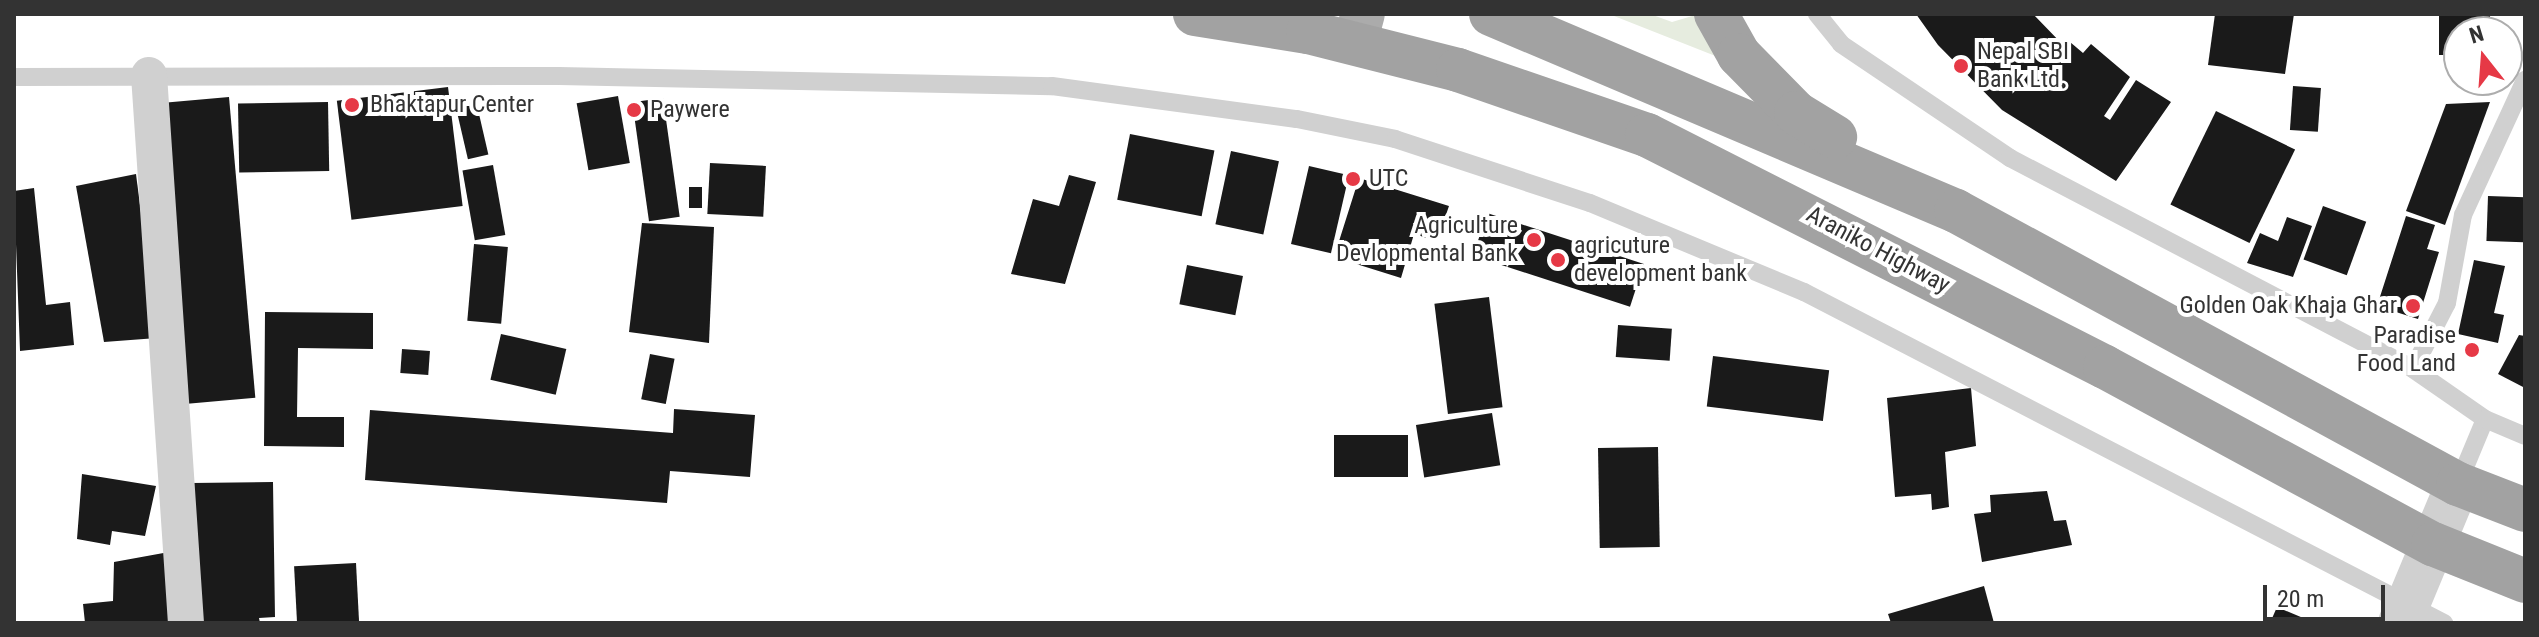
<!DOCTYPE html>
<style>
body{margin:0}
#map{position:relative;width:2539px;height:637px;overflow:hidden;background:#fff;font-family:"Roboto Condensed",sans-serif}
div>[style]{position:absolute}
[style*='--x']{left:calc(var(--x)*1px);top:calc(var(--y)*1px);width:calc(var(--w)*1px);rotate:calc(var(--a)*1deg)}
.green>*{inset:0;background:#e6ecdf}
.building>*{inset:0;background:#1a1a1a;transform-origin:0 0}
.service>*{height:18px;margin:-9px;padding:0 9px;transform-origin:9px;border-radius:9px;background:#d0d0d0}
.minor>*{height:36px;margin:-18px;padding:0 18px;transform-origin:18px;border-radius:18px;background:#d0d0d0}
.tertiary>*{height:44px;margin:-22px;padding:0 22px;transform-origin:22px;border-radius:22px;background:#d0d0d0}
.primary>*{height:44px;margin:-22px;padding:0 22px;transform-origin:22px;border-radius:22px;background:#ababab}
.trunk>*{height:44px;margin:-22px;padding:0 22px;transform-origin:22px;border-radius:22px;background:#a2a2a2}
.dots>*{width:22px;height:22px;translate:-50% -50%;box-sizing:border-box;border:4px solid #fff;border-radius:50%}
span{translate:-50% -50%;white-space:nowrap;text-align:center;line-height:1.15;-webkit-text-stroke:8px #fff;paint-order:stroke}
.poi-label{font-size:24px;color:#333}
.left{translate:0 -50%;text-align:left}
.right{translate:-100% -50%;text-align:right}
.street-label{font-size:24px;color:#333}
.frame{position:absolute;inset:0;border:16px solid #333;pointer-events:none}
.north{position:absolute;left:2443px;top:16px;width:80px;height:80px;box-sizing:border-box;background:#fff;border:2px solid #adadad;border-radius:50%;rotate:343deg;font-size:22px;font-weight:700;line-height:32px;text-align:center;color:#333}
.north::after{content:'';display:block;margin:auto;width:28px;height:36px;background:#e63946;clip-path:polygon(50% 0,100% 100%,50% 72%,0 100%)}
.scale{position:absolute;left:2263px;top:585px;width:122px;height:36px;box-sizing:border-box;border:4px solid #333;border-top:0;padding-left:10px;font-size:24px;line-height:28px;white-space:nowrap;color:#333;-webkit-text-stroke:6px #fff;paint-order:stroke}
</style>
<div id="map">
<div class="green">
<div style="clip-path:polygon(1609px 14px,1650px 14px,1672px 22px,1699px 14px,1718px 57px)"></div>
</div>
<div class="building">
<div style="clip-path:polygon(1916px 14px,2033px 14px,2065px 47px,2070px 42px,2083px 53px,2091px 44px,2130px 77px,2104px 116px,2110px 120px,2136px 80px,2171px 102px,2116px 181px,2002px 110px,1938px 45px)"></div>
<div style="clip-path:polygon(2215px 14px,2294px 14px,2285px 74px,2208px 65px)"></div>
<div style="clip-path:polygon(2439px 14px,2490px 14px,2490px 32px,2459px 32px,2459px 55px,2439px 55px)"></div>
<div style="left:2293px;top:86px;width:28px;height:44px;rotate:4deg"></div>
<div style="left:448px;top:87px;width:120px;height:112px;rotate:83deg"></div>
<div style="left:618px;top:96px;width:68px;height:42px;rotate:80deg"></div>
<div style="left:229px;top:97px;width:302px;height:68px;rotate:85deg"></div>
<div style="left:663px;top:98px;width:120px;height:31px;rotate:82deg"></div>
<div style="left:476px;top:101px;width:55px;height:21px;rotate:77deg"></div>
<div style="left:328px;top:102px;width:69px;height:90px;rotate:89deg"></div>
<div style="clip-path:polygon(2490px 102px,2445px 225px,2406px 211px,2446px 104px)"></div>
<div style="left:2216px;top:111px;width:88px;height:104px;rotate:26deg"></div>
<div style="left:1130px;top:134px;width:86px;height:67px;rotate:11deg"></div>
<div style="left:1231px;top:151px;width:49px;height:75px;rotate:12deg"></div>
<div style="left:710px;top:163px;width:56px;height:51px;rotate:3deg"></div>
<div style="left:493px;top:165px;width:71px;height:31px;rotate:80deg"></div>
<div style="left:1309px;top:166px;width:41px;height:80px;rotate:13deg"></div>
<div style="clip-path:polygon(136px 174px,157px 338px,104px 342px,76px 186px)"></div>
<div style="clip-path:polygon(1069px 175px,1096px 182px,1065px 284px,1011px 274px,1033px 199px,1059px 206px)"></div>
<div style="clip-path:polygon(1359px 178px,1449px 206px,1437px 241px,1414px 234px,1401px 278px,1334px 257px)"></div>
<div style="left:689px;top:187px;width:13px;height:21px"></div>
<div style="clip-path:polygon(34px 188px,46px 305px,70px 302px,74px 345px,20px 351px,14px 191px)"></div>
<div style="left:2488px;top:196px;width:37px;height:45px;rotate:2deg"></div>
<div style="left:2323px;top:206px;width:46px;height:57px;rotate:20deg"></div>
<div style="left:1487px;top:213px;width:165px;height:45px;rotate:18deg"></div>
<div style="clip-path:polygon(2406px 216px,2435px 225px,2427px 249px,2439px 252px,2418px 319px,2377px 306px)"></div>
<div style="clip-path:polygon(2287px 217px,2312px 226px,2293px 277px,2247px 263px,2260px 233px,2278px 241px)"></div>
<div style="clip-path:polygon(642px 223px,714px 227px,709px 343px,629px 332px)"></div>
<div style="left:474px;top:244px;width:34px;height:77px;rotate:5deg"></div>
<div style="clip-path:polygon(2474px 260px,2505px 266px,2494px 313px,2504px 315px,2498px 343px,2458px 334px)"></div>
<div style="left:1187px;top:265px;width:57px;height:40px;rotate:11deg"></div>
<div style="left:1489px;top:297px;width:111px;height:55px;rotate:83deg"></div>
<div style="clip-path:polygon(265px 312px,373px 313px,373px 349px,298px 348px,297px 417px,344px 417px,344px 447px,264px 446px)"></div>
<div style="left:1618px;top:325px;width:54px;height:32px;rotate:4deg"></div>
<div style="left:501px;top:334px;width:67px;height:47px;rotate:13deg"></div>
<div style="clip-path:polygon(2519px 335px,2525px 336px,2525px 388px,2498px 374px)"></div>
<div style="left:402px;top:349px;width:28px;height:24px;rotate:4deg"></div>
<div style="left:650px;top:354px;width:25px;height:46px;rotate:11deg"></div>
<div style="left:1713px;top:356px;width:117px;height:51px;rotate:7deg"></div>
<div style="clip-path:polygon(1971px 388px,1976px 446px,1945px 452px,1949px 507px,1932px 510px,1931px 494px,1895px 497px,1887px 398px)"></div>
<div style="clip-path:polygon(674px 409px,755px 415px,750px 477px,670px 471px,667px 503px,365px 480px,370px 410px,673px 433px)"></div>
<div style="left:1492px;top:413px;width:53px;height:77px;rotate:81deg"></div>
<div style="left:1334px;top:435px;width:74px;height:42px"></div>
<div style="left:1658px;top:447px;width:100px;height:60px;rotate:89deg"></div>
<div style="clip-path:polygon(82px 474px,156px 486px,145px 536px,112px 531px,110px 545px,77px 539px)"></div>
<div style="clip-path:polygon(273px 482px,275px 617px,259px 618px,260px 623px,194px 623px,192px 483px)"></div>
<div style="clip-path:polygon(2047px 491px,2054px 521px,2066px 520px,2072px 545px,1982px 562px,1974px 514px,1991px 512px,1990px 495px)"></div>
<div style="clip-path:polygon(169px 552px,170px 623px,85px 623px,83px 604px,113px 601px,114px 562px)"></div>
<div style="left:356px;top:563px;width:60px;height:62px;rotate:87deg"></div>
<div style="clip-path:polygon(1984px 586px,1994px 623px,1891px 623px,1888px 614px)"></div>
<div style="clip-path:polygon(2277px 607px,2315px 623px,2270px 623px)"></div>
</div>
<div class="service">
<div style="--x:1817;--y:14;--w:38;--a:51"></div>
<div style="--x:1841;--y:44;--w:204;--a:34"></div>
<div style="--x:2010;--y:158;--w:455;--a:27.6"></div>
<div style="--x:2413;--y:369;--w:88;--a:34.8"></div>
<div style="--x:14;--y:77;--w:545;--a:-0.11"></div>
<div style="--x:559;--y:76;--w:493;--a:1.2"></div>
<div style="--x:1052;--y:86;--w:247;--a:7.7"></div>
<div style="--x:1297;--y:119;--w:100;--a:11.5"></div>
<div style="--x:1395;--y:139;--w:205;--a:18.2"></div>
<div style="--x:1590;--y:203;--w:232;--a:22.6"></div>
<div style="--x:1804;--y:292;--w:721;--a:27.35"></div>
<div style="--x:2413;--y:369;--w:74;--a:-62.7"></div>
<div style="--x:2447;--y:303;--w:89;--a:-79.7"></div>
<div style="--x:2463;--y:215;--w:149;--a:-65.3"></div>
<div style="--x:2458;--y:484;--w:70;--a:-67.4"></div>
<div style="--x:2485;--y:419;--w:43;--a:23"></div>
</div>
<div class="minor">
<div style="--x:149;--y:75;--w:549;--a:86.14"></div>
</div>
<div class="tertiary">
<div style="--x:2400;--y:623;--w:151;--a:-67.4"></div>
</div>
<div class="primary">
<div style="--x:1355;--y:43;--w:30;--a:-75"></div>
</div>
<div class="trunk">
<div style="--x:1195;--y:14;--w:114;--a:9.1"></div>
<div style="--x:1308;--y:32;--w:155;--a:14.2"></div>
<div style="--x:1458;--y:70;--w:200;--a:19"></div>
<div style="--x:1647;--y:135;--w:513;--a:26.86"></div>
<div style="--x:2105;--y:367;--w:373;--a:28.4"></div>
<div style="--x:2433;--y:544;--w:99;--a:21.9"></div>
<div style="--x:1491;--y:14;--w:505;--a:22.96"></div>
<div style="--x:1956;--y:211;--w:571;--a:28.54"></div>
<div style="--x:2458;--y:484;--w:72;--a:21.2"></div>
<div style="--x:1716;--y:14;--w:47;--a:60.7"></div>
<div style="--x:1739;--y:55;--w:81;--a:45.5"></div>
<div style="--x:1796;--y:113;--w:46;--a:31.6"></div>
</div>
<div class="dots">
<div style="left:1961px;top:66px;background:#e63946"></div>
<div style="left:352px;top:105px;background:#e63946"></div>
<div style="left:634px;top:110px;background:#e63946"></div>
<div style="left:1353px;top:179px;background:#e63946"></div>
<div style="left:1534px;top:240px;background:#e63946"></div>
<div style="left:1558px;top:260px;background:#e63946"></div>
<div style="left:2413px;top:306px;background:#e63946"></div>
<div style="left:2472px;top:350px;background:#e63946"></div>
</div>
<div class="poi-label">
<span class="left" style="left:1977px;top:66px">Nepal SBI<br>Bank Ltd.</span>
<span class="left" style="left:370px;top:105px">Bhaktapur Center</span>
<span class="left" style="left:650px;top:110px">Paywere</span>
<span class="left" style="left:1369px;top:179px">UTC</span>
<span class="right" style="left:1518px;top:240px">Agriculture<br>Devlopmental Bank</span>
<span class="left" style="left:1574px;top:260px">agricuture<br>development bank</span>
<span class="right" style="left:2397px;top:306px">Golden Oak Khaja Ghar</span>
<span class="right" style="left:2456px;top:350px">Paradise<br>Food Land</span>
</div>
<div class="street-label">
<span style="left:1878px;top:250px;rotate:28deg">Araniko Highway</span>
</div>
<div class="frame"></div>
<div class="north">N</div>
<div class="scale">20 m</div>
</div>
